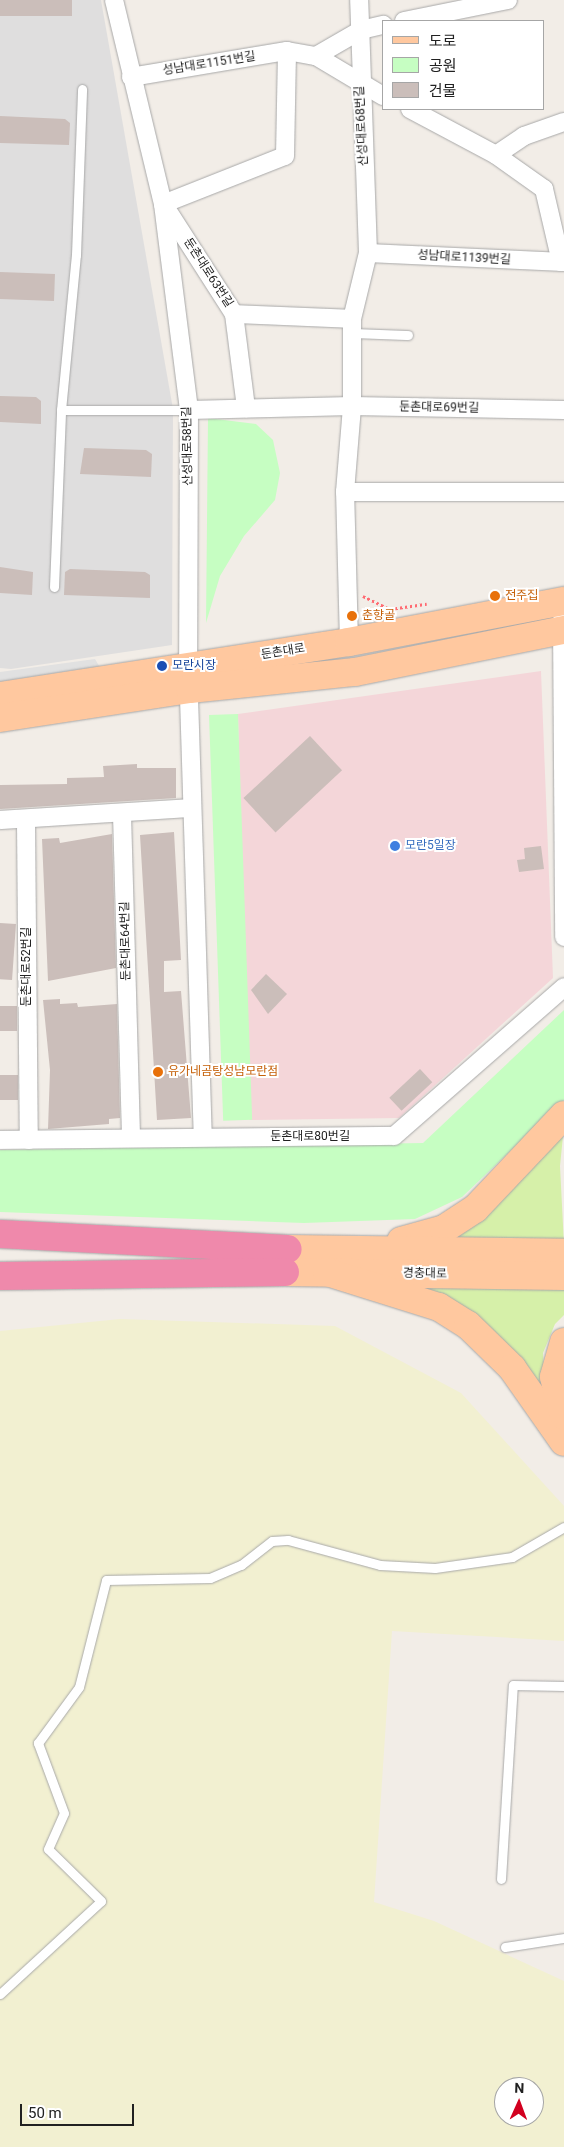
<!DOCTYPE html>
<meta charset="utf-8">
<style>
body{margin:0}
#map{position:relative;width:564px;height:2147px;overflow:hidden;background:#f2ede7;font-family:Roboto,"Noto Sans KR",sans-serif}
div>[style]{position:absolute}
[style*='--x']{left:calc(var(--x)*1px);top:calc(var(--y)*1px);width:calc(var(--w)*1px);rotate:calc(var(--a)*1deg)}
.residential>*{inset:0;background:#dfdede}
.commercial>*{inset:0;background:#f4d6d9}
.farmland>*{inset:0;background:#f2f0d1}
.grass>*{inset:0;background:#d6f0a9}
.park>*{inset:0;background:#c6fec2;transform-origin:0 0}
.parking>*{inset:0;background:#e1e1e1}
.building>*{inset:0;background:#cbbeba;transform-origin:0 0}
.path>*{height:2.5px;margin-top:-1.25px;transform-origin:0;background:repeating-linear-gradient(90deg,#ff6b72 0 2.5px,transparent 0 5px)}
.roads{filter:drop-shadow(0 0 1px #a8a8a8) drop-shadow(0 0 1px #a8a8a8)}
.lane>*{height:9px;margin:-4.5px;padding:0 4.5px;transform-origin:4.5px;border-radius:4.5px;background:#fff}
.street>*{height:18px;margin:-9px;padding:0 9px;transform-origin:9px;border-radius:9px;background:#fff}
.primary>*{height:28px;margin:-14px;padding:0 14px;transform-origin:14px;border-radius:14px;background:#ffc89f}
.highway>*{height:28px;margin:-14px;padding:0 14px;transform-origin:14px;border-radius:14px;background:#ef89ab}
.dots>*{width:14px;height:14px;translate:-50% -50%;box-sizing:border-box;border:2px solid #fff;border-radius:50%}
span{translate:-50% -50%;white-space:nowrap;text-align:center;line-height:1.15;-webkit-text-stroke:4px #fff;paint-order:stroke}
.street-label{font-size:12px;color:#212121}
.food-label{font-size:12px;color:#c56008}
.left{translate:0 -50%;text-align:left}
.transit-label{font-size:12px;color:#164399}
.shop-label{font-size:12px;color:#366cbe}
.legend{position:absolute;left:382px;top:20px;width:162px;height:90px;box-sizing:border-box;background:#fff;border:1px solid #a6a6a6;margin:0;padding:6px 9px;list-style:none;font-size:15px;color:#212121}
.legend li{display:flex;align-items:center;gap:10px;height:25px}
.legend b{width:25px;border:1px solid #a6a6a6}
.north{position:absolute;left:494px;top:2077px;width:50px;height:50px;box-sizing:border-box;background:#fff;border:1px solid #a6a6a6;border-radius:50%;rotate:2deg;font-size:14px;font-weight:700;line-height:20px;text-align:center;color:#212121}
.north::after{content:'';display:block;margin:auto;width:18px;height:22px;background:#d2001f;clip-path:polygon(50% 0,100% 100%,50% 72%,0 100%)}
.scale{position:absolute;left:20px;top:2104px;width:114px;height:22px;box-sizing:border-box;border:2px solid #212121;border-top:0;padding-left:6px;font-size:15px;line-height:18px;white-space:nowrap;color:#212121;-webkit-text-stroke:4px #fff;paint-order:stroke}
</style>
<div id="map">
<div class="residential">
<div style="clip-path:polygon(0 0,101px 0,173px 409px,172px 645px,11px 669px,0 668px)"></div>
</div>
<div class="commercial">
<div style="clip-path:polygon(541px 671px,553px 978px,399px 1118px,249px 1120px,238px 714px)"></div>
</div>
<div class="farmland">
<div style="clip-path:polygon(evenodd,120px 1319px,335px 1326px,461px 1393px,564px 1506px,564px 1641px,392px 1631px,374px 1902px,434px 1921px,564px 1981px,564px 2147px,0 2147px,0 1331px,120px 1319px,504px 2087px,534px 2087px,534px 2117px,504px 2117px,504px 2087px)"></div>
</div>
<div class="grass">
<div style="clip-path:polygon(564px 1126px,560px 1166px,564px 1245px,429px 1242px)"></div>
<div style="clip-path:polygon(401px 1279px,564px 1282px,564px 1315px,555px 1324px,543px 1353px,546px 1400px,505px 1342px,452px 1302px)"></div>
</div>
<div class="park">
<div style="clip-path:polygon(208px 418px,256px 424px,273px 440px,280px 473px,275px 500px,244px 536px,220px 576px,206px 623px)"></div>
<div style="left:238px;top:714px;width:406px;height:29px;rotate:88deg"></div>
<div style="clip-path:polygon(564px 1010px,564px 1100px,462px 1197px,415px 1219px,304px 1223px,0 1212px,0 1150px,423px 1143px)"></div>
</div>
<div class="parking">
<div style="clip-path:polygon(95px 659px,102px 671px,0 689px,0 672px)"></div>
</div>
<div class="building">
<div style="left:0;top:0;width:72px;height:16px"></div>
<div style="clip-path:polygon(0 116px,65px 119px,70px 123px,69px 145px,0 143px)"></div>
<div style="left:0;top:272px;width:55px;height:27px;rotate:2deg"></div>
<div style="clip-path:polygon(0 396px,36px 397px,41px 401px,41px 424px,0 422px)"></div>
<div style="clip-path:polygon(84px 448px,146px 450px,152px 454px,151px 477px,80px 474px)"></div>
<div style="clip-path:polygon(0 567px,33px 572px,32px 595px,0 593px)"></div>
<div style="clip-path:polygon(70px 569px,145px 572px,150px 575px,150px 598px,64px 595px,65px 572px)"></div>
<div style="left:310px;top:736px;width:47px;height:91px;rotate:47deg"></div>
<div style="clip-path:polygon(137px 764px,137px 768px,176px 768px,176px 798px,0 809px,0 785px,67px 784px,67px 778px,104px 777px,103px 766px)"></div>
<div style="clip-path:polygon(174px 832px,181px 960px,164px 961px,164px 992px,181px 991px,191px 1118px,157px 1120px,140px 835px)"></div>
<div style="clip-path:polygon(112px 834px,116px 968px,48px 981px,42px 839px,59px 838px,60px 843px)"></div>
<div style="clip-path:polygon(541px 846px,544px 869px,519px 872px,517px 860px,525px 859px,524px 848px)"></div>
<div style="left:0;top:923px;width:16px;height:56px;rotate:4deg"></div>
<div style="clip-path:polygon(266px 974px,287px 994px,268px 1014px,251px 990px)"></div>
<div style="clip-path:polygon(60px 999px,60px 1004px,77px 1003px,78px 1007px,117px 1004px,120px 1118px,109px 1119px,109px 1124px,48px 1129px,50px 1070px,43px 1000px)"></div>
<div style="left:0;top:1006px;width:17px;height:25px"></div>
<div style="left:420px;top:1069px;width:18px;height:42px;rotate:47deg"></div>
<div style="left:0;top:1075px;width:18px;height:25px"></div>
</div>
<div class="path">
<div style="--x:363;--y:596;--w:30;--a:26"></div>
<div style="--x:390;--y:609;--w:37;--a:-8"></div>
</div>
<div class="roads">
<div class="lane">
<div style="--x:351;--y:333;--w:57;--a:2"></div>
<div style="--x:61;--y:410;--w:128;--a:0"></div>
<div style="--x:54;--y:587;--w:177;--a:-87.7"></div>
<div style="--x:61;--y:410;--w:156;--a:-84.5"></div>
<div style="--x:76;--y:255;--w:166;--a:-87.9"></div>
<div style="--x:501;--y:1879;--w:194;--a:-86.5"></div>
<div style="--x:513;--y:1685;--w:51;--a:1.1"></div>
<div style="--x:505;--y:1947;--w:60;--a:-8.7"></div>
<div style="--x:0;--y:1994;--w:137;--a:-42.6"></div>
<div style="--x:101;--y:1901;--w:74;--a:-135.5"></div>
<div style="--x:48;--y:1849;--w:39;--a:-66"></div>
<div style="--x:64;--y:1813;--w:75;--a:-110.4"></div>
<div style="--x:38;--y:1743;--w:69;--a:-53.8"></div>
<div style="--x:79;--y:1687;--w:110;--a:-75.8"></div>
<div style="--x:106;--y:1580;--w:104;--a:-1.1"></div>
<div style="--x:210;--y:1578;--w:34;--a:-23"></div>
<div style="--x:241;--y:1565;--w:39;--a:-38"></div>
<div style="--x:272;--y:1541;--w:16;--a:-4"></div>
<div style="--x:288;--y:1540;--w:95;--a:15.2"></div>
<div style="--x:380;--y:1565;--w:55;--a:3.1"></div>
<div style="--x:435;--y:1568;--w:78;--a:-8.1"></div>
<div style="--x:512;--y:1557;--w:60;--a:-30"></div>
</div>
<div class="street">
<div style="--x:114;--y:0;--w:210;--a:76.5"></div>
<div style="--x:163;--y:204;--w:208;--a:82.8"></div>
<div style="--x:189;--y:410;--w:256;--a:90.2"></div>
<div style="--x:188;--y:666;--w:471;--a:88.2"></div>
<div style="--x:404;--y:21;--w:106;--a:-11.4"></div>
<div style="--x:316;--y:56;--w:78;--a:30.8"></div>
<div style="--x:131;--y:77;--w:158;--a:-9.5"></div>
<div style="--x:287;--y:51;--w:29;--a:10"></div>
<div style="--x:316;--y:56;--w:52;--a:-30"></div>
<div style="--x:361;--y:30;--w:23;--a:-13"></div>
<div style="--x:410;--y:109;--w:98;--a:28.1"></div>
<div style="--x:496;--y:155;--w:34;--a:-34"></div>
<div style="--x:524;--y:136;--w:42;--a:-19.3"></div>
<div style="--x:496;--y:155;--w:59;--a:35.3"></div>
<div style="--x:544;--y:189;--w:75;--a:76.9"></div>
<div style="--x:163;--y:204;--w:131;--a:-21.5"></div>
<div style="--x:285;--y:156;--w:105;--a:-88.9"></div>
<div style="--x:166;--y:208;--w:126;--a:57.3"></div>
<div style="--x:234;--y:314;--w:95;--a:82.7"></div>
<div style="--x:368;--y:253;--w:196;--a:2.6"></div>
<div style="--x:234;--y:314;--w:118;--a:2.4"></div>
<div style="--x:189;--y:410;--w:163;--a:-1.4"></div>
<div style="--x:352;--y:406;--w:212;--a:1.1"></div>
<div style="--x:345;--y:492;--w:219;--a:0"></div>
<div style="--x:562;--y:620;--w:317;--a:89.6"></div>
<div style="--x:349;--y:642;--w:150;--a:-91.5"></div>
<div style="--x:345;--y:492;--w:86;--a:-85.3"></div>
<div style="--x:352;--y:406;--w:87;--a:-90"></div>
<div style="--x:352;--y:319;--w:68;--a:-76.4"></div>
<div style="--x:368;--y:253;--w:253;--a:-92"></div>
<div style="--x:122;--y:814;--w:324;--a:88.4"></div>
<div style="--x:0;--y:820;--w:192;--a:-3.6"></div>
<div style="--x:26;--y:821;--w:319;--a:89.5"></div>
<div style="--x:0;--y:1140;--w:394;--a:-0.6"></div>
<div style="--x:394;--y:1136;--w:226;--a:-41.2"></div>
</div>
<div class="primary">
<div style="--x:0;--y:696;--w:353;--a:-8.8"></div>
<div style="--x:349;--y:642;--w:219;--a:-10.8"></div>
<div style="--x:0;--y:718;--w:192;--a:-8.7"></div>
<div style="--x:190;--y:689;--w:166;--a:-5.9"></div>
<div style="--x:355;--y:672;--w:213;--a:-11.4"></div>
<div style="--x:401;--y:1241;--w:45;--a:-15.6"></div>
<div style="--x:444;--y:1229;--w:37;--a:-33"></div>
<div style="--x:475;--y:1209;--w:129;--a:-46.6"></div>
<div style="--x:288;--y:1249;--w:276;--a:0.8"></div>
<div style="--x:285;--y:1272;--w:279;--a:0.8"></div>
<div style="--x:327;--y:1272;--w:117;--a:17.4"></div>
<div style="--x:439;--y:1307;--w:34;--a:32"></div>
<div style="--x:468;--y:1325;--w:62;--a:44.3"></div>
<div style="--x:512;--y:1368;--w:90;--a:54.9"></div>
<div style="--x:564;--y:1342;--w:36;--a:106"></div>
<div style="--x:554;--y:1377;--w:40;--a:75.6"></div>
</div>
<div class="highway">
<div style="--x:0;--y:1234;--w:288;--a:3"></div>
<div style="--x:0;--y:1276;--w:285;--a:-0.8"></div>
</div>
</div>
<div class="dots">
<div style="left:495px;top:596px;background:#e8710a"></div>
<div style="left:352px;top:616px;background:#e8710a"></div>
<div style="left:162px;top:666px;background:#1a4fb4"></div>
<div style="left:395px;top:846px;background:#3f7fe0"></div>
<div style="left:158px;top:1072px;background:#e8710a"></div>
</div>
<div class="street-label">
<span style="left:209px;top:64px;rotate:-9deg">성남대로1151번길</span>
<span style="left:362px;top:126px;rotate:-93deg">산성대로68번길</span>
<span style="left:464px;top:258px;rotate:3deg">성남대로1139번길</span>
<span style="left:208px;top:273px;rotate:57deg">둔촌대로63번길</span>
<span style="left:439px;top:408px;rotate:1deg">둔촌대로69번길</span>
<span style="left:188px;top:446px;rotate:-91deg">산성대로58번길</span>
<span style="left:283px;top:652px;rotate:-9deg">둔촌대로</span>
<span style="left:126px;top:941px;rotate:-91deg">둔촌대로64번길</span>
<span style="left:27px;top:967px;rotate:-90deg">둔촌대로52번길</span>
<span style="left:310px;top:1137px">둔촌대로80번길</span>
<span style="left:425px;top:1274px;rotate:1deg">경충대로</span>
</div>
<div class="food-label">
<span class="left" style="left:505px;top:596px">전주집</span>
<span class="left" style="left:362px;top:616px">춘향골</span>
<span class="left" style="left:168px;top:1072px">유가네곰탕성남모란점</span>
</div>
<div class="transit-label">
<span class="left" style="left:172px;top:666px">모란시장</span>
</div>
<div class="shop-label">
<span class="left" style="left:405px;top:846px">모란5일장</span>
</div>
<ul class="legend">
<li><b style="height:6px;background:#ffc89f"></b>도로</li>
<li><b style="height:14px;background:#c6fec2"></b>공원</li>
<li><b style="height:14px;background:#cbbeba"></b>건물</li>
</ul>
<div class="north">N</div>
<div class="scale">50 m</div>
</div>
